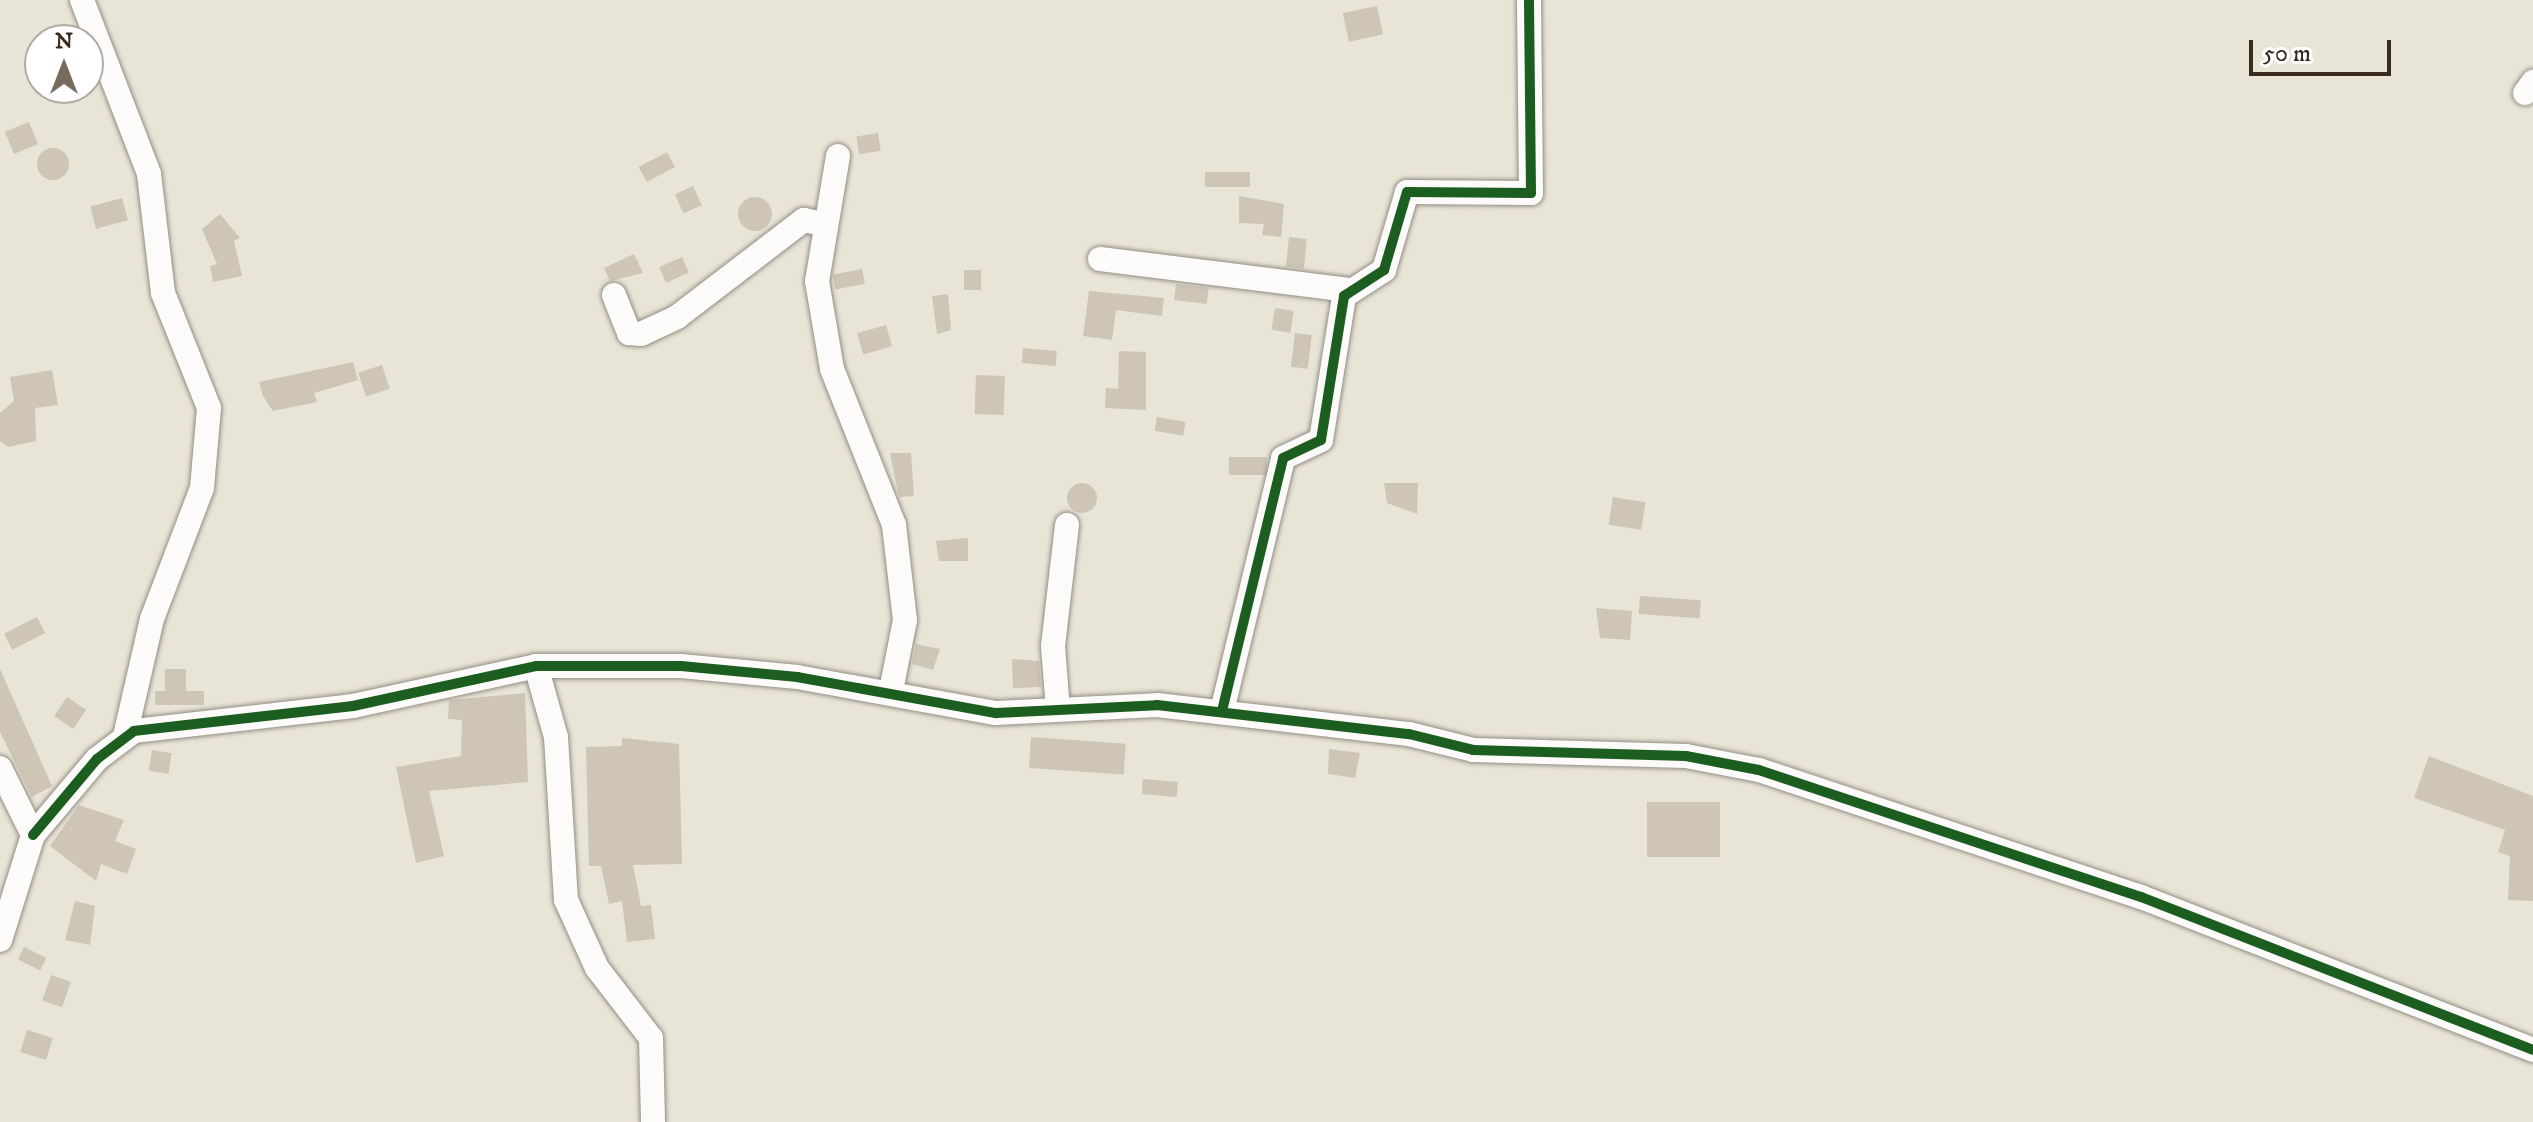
<!DOCTYPE html>
<style>
body{margin:0}
#map{position:relative;width:2533px;height:1122px;overflow:hidden;background:#e8e4d6;font-family:"IM FELL DW Pica",serif}
div>[style]{position:absolute}
[style*='--x']{left:calc(var(--x)*1px);top:calc(var(--y)*1px);width:calc(var(--w)*1px);rotate:calc(var(--a)*1deg)}
.building>*{inset:0;background:#cec5b7;transform-origin:0 0}
.round{border-radius:50%}
.roads{filter:drop-shadow(0 0 2px #938e85) drop-shadow(0 0 2px #938e85)}
.minor>*{height:24px;margin:-12px;padding:0 12px;transform-origin:12px;border-radius:12px;background:#fcfbf9}
.cycleway>*{height:10px;margin:-5px;padding:0 5px;transform-origin:5px;border-radius:5px;background:#1b5e20}
span{translate:-50% -50%;white-space:nowrap;text-align:center;line-height:1.15;-webkit-text-stroke:6px #fff;paint-order:stroke}
.north{position:absolute;left:24px;top:24px;width:80px;height:80px;box-sizing:border-box;background:#fff;border:2px solid #b1aaa5;border-radius:50%;rotate:0deg;font-size:22px;font-weight:700;line-height:32px;text-align:center;color:#3b2a1e}
.north::after{content:'';display:block;margin:auto;width:28px;height:36px;background:#786b5e;clip-path:polygon(50% 0,100% 100%,50% 72%,0 100%)}
.scale{position:absolute;left:2249px;top:40px;width:142px;height:36px;box-sizing:border-box;border:4px solid #3b2a1e;border-top:0;padding-left:10px;font-size:24px;line-height:28px;white-space:nowrap;color:#3b2a1e;-webkit-text-stroke:6px #fff;paint-order:stroke}
</style>
<div id="map">
<div class="building">
<div style="left:1377px;top:6px;width:29px;height:35px;rotate:78deg"></div>
<div style="left:29px;top:122px;width:24px;height:26px;rotate:68deg"></div>
<div style="left:878px;top:133px;width:18px;height:22px;rotate:81deg"></div>
<div class="round" style="left:37px;top:148px;width:32px;height:32px"></div>
<div style="left:667px;top:152px;width:17px;height:32px;rotate:62deg"></div>
<div style="left:1205px;top:172px;width:45px;height:15px"></div>
<div style="left:693px;top:186px;width:21px;height:20px;rotate:65deg"></div>
<div style="clip-path:polygon(1239px 196px,1284px 204px,1281px 237px,1262px 235px,1264px 224px,1239px 223px)"></div>
<div class="round" style="left:738px;top:197px;width:34px;height:34px"></div>
<div style="left:122px;top:198px;width:23px;height:33px;rotate:75deg"></div>
<div style="clip-path:polygon(220px 214px,240px 238px,234px 241px,242px 276px,213px 282px,210px 266px,217px 264px,202px 229px)"></div>
<div style="left:1289px;top:237px;width:18px;height:30px;rotate:6deg"></div>
<div style="clip-path:polygon(634px 254px,643px 273px,610px 281px,604px 268px)"></div>
<div style="left:682px;top:257px;width:17px;height:25px;rotate:66deg"></div>
<div style="left:862px;top:269px;width:15px;height:30px;rotate:79deg"></div>
<div style="left:964px;top:270px;width:17px;height:20px"></div>
<div style="left:1176px;top:284px;width:33px;height:16px;rotate:7deg"></div>
<div style="clip-path:polygon(1089px 291px,1164px 298px,1162px 316px,1116px 310px,1112px 340px,1083px 336px)"></div>
<div style="clip-path:polygon(948px 294px,951px 330px,937px 334px,932px 296px)"></div>
<div style="left:1275px;top:308px;width:19px;height:22px;rotate:9deg"></div>
<div style="left:886px;top:325px;width:22px;height:30px;rotate:74deg"></div>
<div style="left:1295px;top:333px;width:17px;height:34px;rotate:7deg"></div>
<div style="left:1023px;top:348px;width:34px;height:15px;rotate:5deg"></div>
<div style="clip-path:polygon(1119px 351px,1146px 352px,1146px 410px,1105px 408px,1106px 388px,1118px 389px)"></div>
<div style="clip-path:polygon(353px 362px,358px 380px,314px 393px,317px 402px,273px 411px,263px 396px,259px 382px)"></div>
<div style="left:382px;top:365px;width:25px;height:25px;rotate:72deg"></div>
<div style="clip-path:polygon(52px 370px,58px 405px,35px 408px,36px 441px,8px 447px,0 441px,0 413px,14px 401px,10px 377px)"></div>
<div style="left:976px;top:375px;width:29px;height:39px;rotate:2deg"></div>
<div style="left:1157px;top:417px;width:29px;height:14px;rotate:10deg"></div>
<div style="clip-path:polygon(890px 453px,911px 453px,914px 496px,899px 497px)"></div>
<div style="left:1229px;top:457px;width:38px;height:18px"></div>
<div class="round" style="left:1067px;top:483px;width:30px;height:30px"></div>
<div style="clip-path:polygon(1384px 483px,1418px 483px,1417px 514px,1387px 503px)"></div>
<div style="left:1613px;top:497px;width:33px;height:28px;rotate:9deg"></div>
<div style="clip-path:polygon(968px 538px,968px 561px,939px 561px,936px 541px)"></div>
<div style="left:1640px;top:596px;width:61px;height:18px;rotate:4deg"></div>
<div style="clip-path:polygon(1596px 608px,1632px 611px,1630px 640px,1600px 638px)"></div>
<div style="left:37px;top:617px;width:18px;height:37px;rotate:63deg"></div>
<div style="clip-path:polygon(916px 644px,940px 649px,933px 670px,912px 664px)"></div>
<div style="clip-path:polygon(1012px 659px,1039px 661px,1041px 687px,1013px 688px)"></div>
<div style="clip-path:polygon(0 669px,52px 786px,32px 797px,0 732px)"></div>
<div style="clip-path:polygon(165px 669px,186px 669px,186px 691px,204px 691px,204px 705px,155px 705px,155px 691px,165px 691px)"></div>
<div style="clip-path:polygon(525px 693px,528px 782px,429px 791px,444px 856px,416px 863px,396px 767px,461px 756px,462px 720px,448px 719px,449px 700px)"></div>
<div style="left:67px;top:697px;width:23px;height:23px;rotate:34deg"></div>
<div style="left:1031px;top:737px;width:95px;height:31px;rotate:4deg"></div>
<div style="clip-path:polygon(622px 738px,679px 744px,682px 864px,633px 865px,641px 906px,651px 905px,655px 939px,627px 942px,622px 901px,609px 904px,601px 866px,589px 866px,586px 747px,622px 746px)"></div>
<div style="clip-path:polygon(1329px 749px,1360px 753px,1355px 778px,1328px 774px)"></div>
<div style="left:152px;top:750px;width:20px;height:21px;rotate:9deg"></div>
<div style="clip-path:polygon(2429px 756px,2533px 796px,2533px 901px,2508px 900px,2510px 856px,2498px 852px,2505px 830px,2414px 798px)"></div>
<div style="left:1143px;top:779px;width:35px;height:15px;rotate:5deg"></div>
<div style="left:1720px;top:802px;width:55px;height:73px;rotate:90deg"></div>
<div style="clip-path:polygon(79px 805px,124px 820px,115px 841px,136px 849px,127px 874px,101px 864px,96px 881px,50px 846px)"></div>
<div style="clip-path:polygon(75px 901px,95px 906px,90px 945px,65px 940px)"></div>
<div style="left:24px;top:947px;width:25px;height:14px;rotate:26deg"></div>
<div style="left:51px;top:975px;width:21px;height:27px;rotate:19deg"></div>
<div style="left:27px;top:1030px;width:27px;height:23px;rotate:17deg"></div>
</div>
<div class="roads">
<div class="minor">
<div style="--x:82;--y:0;--w:186;--a:68.9"></div>
<div style="--x:149;--y:174;--w:120;--a:83.3"></div>
<div style="--x:163;--y:293;--w:124;--a:68.2"></div>
<div style="--x:209;--y:408;--w:80;--a:95"></div>
<div style="--x:202;--y:488;--w:140;--a:110.9"></div>
<div style="--x:152;--y:619;--w:120;--a:103"></div>
<div style="--x:2525;--y:93;--w:14;--a:-54"></div>
<div style="--x:838;--y:156;--w:127;--a:99.5"></div>
<div style="--x:817;--y:281;--w:89;--a:80.3"></div>
<div style="--x:832;--y:369;--w:168;--a:68.3"></div>
<div style="--x:894;--y:525;--w:96;--a:83.4"></div>
<div style="--x:905;--y:620;--w:72;--a:101.2"></div>
<div style="--x:1100;--y:259;--w:251;--a:7.1"></div>
<div style="--x:614;--y:295;--w:41;--a:68.5"></div>
<div style="--x:629;--y:333;--w:12;--a:5"></div>
<div style="--x:641;--y:334;--w:40;--a:-25"></div>
<div style="--x:677;--y:317;--w:160;--a:-37.4"></div>
<div style="--x:804;--y:220;--w:19;--a:12"></div>
<div style="--x:536;--y:666;--w:74;--a:74.3"></div>
<div style="--x:556;--y:737;--w:163;--a:86.5"></div>
<div style="--x:566;--y:900;--w:75;--a:65.5"></div>
<div style="--x:597;--y:968;--w:88;--a:52.4"></div>
<div style="--x:651;--y:1038;--w:84;--a:88.6"></div>
<div style="--x:1058;--y:710;--w:64;--a:-94.5"></div>
<div style="--x:1053;--y:646;--w:122;--a:-83.4"></div>
<div style="--x:1222;--y:711;--w:260;--a:-76.4"></div>
<div style="--x:1283;--y:458;--w:42;--a:-25.3"></div>
<div style="--x:1321;--y:440;--w:146;--a:-80.9"></div>
<div style="--x:1344;--y:296;--w:48;--a:-33"></div>
<div style="--x:1384;--y:270;--w:81;--a:-73.6"></div>
<div style="--x:1407;--y:192;--w:124;--a:0.5"></div>
<div style="--x:1531;--y:193;--w:193;--a:-90.6"></div>
<div style="--x:0;--y:768;--w:75;--a:63.8"></div>
<div style="--x:33;--y:835;--w:110;--a:107.4"></div>
<div style="--x:33;--y:835;--w:99;--a:-49.9"></div>
<div style="--x:97;--y:759;--w:46;--a:-37.1"></div>
<div style="--x:134;--y:731;--w:220;--a:-6.5"></div>
<div style="--x:353;--y:706;--w:187;--a:-12.3"></div>
<div style="--x:536;--y:666;--w:145;--a:0"></div>
<div style="--x:681;--y:666;--w:117;--a:5.4"></div>
<div style="--x:797;--y:677;--w:202;--a:10.3"></div>
<div style="--x:996;--y:713;--w:161;--a:-2.8"></div>
<div style="--x:1157;--y:705;--w:254;--a:6.6"></div>
<div style="--x:1409;--y:734;--w:66;--a:14"></div>
<div style="--x:1473;--y:750;--w:213;--a:1.6"></div>
<div style="--x:1686;--y:756;--w:74;--a:10.9"></div>
<div style="--x:1759;--y:770;--w:403;--a:18.4"></div>
<div style="--x:2141;--y:897;--w:421;--a:21.3"></div>
</div>
</div>
<div class="cycleway">
<div style="--x:1222;--y:711;--w:260;--a:-76.4"></div>
<div style="--x:1283;--y:458;--w:42;--a:-25.3"></div>
<div style="--x:1321;--y:440;--w:146;--a:-80.9"></div>
<div style="--x:1344;--y:296;--w:48;--a:-33"></div>
<div style="--x:1384;--y:270;--w:81;--a:-73.6"></div>
<div style="--x:1407;--y:192;--w:124;--a:0.5"></div>
<div style="--x:1531;--y:193;--w:193;--a:-90.6"></div>
<div style="--x:33;--y:835;--w:99;--a:-49.9"></div>
<div style="--x:97;--y:759;--w:46;--a:-37.1"></div>
<div style="--x:134;--y:731;--w:220;--a:-6.5"></div>
<div style="--x:353;--y:706;--w:187;--a:-12.3"></div>
<div style="--x:536;--y:666;--w:145;--a:0"></div>
<div style="--x:681;--y:666;--w:117;--a:5.4"></div>
<div style="--x:797;--y:677;--w:202;--a:10.3"></div>
<div style="--x:996;--y:713;--w:161;--a:-2.8"></div>
<div style="--x:1157;--y:705;--w:254;--a:6.6"></div>
<div style="--x:1409;--y:734;--w:66;--a:14"></div>
<div style="--x:1473;--y:750;--w:213;--a:1.6"></div>
<div style="--x:1686;--y:756;--w:74;--a:10.9"></div>
<div style="--x:1759;--y:770;--w:403;--a:18.4"></div>
<div style="--x:2141;--y:897;--w:421;--a:21.3"></div>
</div>
<div class="north">N</div>
<div class="scale">50 m</div>
</div>
